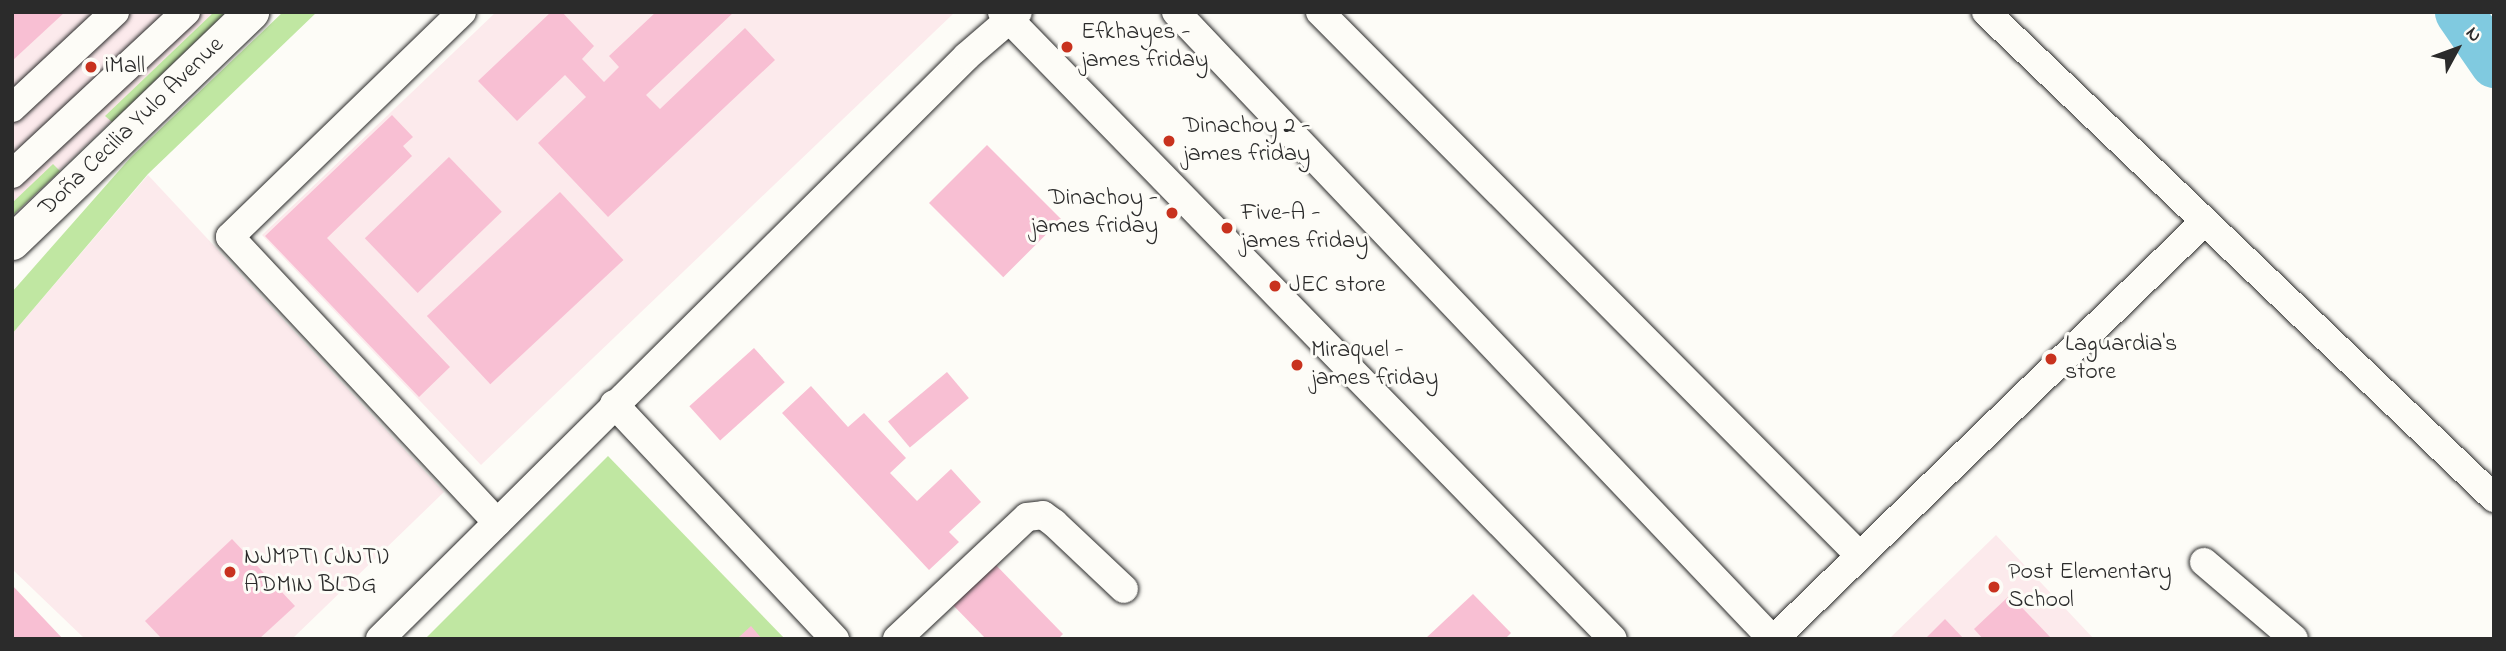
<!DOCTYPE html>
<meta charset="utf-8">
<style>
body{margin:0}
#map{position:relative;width:2506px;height:651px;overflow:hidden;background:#fdfcf7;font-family:"Indie Flower",sans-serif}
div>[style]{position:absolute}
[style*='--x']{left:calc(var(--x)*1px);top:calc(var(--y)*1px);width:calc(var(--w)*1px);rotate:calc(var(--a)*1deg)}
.built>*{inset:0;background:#fceaec}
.green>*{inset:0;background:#c0e7a2}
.river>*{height:49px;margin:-24.5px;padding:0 24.5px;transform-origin:24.5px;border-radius:24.5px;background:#80cae0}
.building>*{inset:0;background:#f8bfd3;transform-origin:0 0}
.roads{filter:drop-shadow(0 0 2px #2b2b2b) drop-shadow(0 0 2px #2b2b2b)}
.minor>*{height:28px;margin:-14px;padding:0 14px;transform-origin:14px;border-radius:14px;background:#fdfcf7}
.major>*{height:35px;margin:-17.5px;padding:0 17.5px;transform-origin:17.5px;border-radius:17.5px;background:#fdfcf7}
.dots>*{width:19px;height:19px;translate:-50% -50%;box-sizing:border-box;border:4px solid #fdfcf7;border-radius:50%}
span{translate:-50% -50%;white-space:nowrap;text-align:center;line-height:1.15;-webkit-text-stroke:6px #fdfcf7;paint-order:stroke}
.poi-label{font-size:24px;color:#2b2b2b}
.left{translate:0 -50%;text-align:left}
.right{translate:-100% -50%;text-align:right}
.street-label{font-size:24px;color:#2b2b2b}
.frame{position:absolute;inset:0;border:14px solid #2b2b2b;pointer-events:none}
.north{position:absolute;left:2422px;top:14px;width:70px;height:70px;-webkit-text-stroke:5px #fdfcf7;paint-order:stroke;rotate:49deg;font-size:19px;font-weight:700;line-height:28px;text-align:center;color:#2b2b2b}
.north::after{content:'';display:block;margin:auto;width:24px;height:32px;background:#2b2b2b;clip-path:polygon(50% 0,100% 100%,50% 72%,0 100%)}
</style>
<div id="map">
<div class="built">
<div style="clip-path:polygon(12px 12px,226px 12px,12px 216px)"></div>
<div style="clip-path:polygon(496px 12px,954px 12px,954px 13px,481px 465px,262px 235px)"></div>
<div style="clip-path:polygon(148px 175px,444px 492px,292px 639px,85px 639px,12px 569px,12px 334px)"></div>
<div style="clip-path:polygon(1996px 535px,2094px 639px,1889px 639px)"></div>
</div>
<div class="green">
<div style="clip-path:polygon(214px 12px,226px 12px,112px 122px,105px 116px)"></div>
<div style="clip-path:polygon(283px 12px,317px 12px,148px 174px,12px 334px,12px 292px,131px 157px)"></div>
<div style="clip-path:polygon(53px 164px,60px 171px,12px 216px,12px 203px)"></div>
<div style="clip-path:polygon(608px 456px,785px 639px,425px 639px)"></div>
</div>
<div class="river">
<div style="--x:2459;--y:12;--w:62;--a:55.5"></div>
</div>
<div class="building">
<div style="clip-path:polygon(12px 12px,65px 12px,12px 61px)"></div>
<div style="clip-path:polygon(551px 12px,562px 12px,594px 46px,582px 59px,604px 82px,619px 67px,609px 56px,656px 12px,734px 12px,646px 95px,660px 109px,745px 28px,775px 60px,608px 217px,538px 143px,586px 97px,565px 75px,517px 121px,478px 81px)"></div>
<div style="clip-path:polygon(392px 115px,413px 137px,403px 146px,412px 156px,327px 238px,450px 367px,419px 397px,265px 236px)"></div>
<div style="left:987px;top:145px;width:105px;height:82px;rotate:45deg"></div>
<div style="left:449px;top:157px;width:76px;height:117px;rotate:46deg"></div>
<div style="left:560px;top:192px;width:93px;height:182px;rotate:47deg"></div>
<div style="left:754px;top:348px;width:46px;height:87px;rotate:48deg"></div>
<div style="left:947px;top:372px;width:34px;height:77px;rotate:50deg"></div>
<div style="clip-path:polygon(811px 386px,848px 427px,864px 413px,906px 458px,890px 473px,917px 501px,951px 469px,981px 502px,949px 532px,959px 542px,929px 570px,782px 413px)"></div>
<div style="clip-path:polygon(232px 539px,295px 606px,259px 639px,162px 639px,145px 621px)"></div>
<div style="clip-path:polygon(992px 561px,1063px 634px,1058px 639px,986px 639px,950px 602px)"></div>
<div style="clip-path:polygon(12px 585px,63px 639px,12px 639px)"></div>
<div style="clip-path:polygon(1473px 594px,1511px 633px,1505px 639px,1425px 639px)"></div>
<div style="clip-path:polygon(2010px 595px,2052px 639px,1983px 639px,1974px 629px)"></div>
<div style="clip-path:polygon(1945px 619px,1964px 639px,1925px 639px)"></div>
<div style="clip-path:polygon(751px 626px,762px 639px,739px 637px)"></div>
</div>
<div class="roads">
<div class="minor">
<div style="--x:462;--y:12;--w:323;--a:135.9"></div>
<div style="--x:230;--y:237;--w:391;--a:46.9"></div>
<div style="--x:1002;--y:12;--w:875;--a:45.74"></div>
<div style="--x:1176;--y:12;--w:865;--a:46.45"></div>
<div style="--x:1320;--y:12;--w:764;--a:45.21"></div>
<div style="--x:1986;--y:12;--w:703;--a:43.73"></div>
<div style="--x:12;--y:108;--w:141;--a:-43"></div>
<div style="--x:12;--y:174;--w:238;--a:-43"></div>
<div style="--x:614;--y:404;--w:323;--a:46.8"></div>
<div style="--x:2204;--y:562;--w:118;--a:40.5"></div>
<div style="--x:380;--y:639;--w:827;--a:-44.8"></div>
<div style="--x:967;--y:56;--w:67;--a:-40.8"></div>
<div style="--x:897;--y:639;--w:178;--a:-43.2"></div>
<div style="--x:1027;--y:517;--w:16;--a:-7"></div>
<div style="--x:1043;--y:515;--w:14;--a:36"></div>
<div style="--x:1054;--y:523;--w:96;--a:43.3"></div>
<div style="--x:1774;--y:639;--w:598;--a:-44.12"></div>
</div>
<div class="major">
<div style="--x:12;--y:242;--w:332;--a:-43.9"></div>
</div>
</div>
<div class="dots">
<div style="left:1067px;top:47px;background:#c8321e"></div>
<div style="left:91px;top:67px;background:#c8321e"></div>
<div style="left:1169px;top:141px;background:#c8321e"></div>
<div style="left:1172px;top:213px;background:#c8321e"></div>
<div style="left:1227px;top:228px;background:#c8321e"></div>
<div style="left:1275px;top:286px;background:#c8321e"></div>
<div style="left:2051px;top:359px;background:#c8321e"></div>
<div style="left:1297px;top:365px;background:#c8321e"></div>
<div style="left:230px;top:572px;background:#c8321e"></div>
<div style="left:1994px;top:587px;background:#c8321e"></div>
</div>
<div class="poi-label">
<span class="left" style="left:1081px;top:47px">Efkhayes -<br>james friday</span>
<span class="left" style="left:105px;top:67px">iMall</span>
<span class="left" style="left:1183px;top:141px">Dinachoy 2 -<br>james friday</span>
<span class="right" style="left:1158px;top:213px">Dinachoy -<br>james friday</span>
<span class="left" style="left:1241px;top:228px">Five-A -<br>james friday</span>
<span class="left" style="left:1289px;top:286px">JEC store</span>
<span class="left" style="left:2065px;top:359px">Laguardia's<br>store</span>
<span class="left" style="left:1311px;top:365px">Miraquel -<br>james friday</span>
<span class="left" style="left:244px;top:572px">NJMPTI (JNTI)<br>ADMIN BLDG</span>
<span class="left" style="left:2008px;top:587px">Post Elementary<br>School</span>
</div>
<div class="street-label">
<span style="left:132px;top:127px;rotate:-44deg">Doña Cecilia Yulo Avenue</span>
</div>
<div class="frame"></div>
<div class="north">N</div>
</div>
